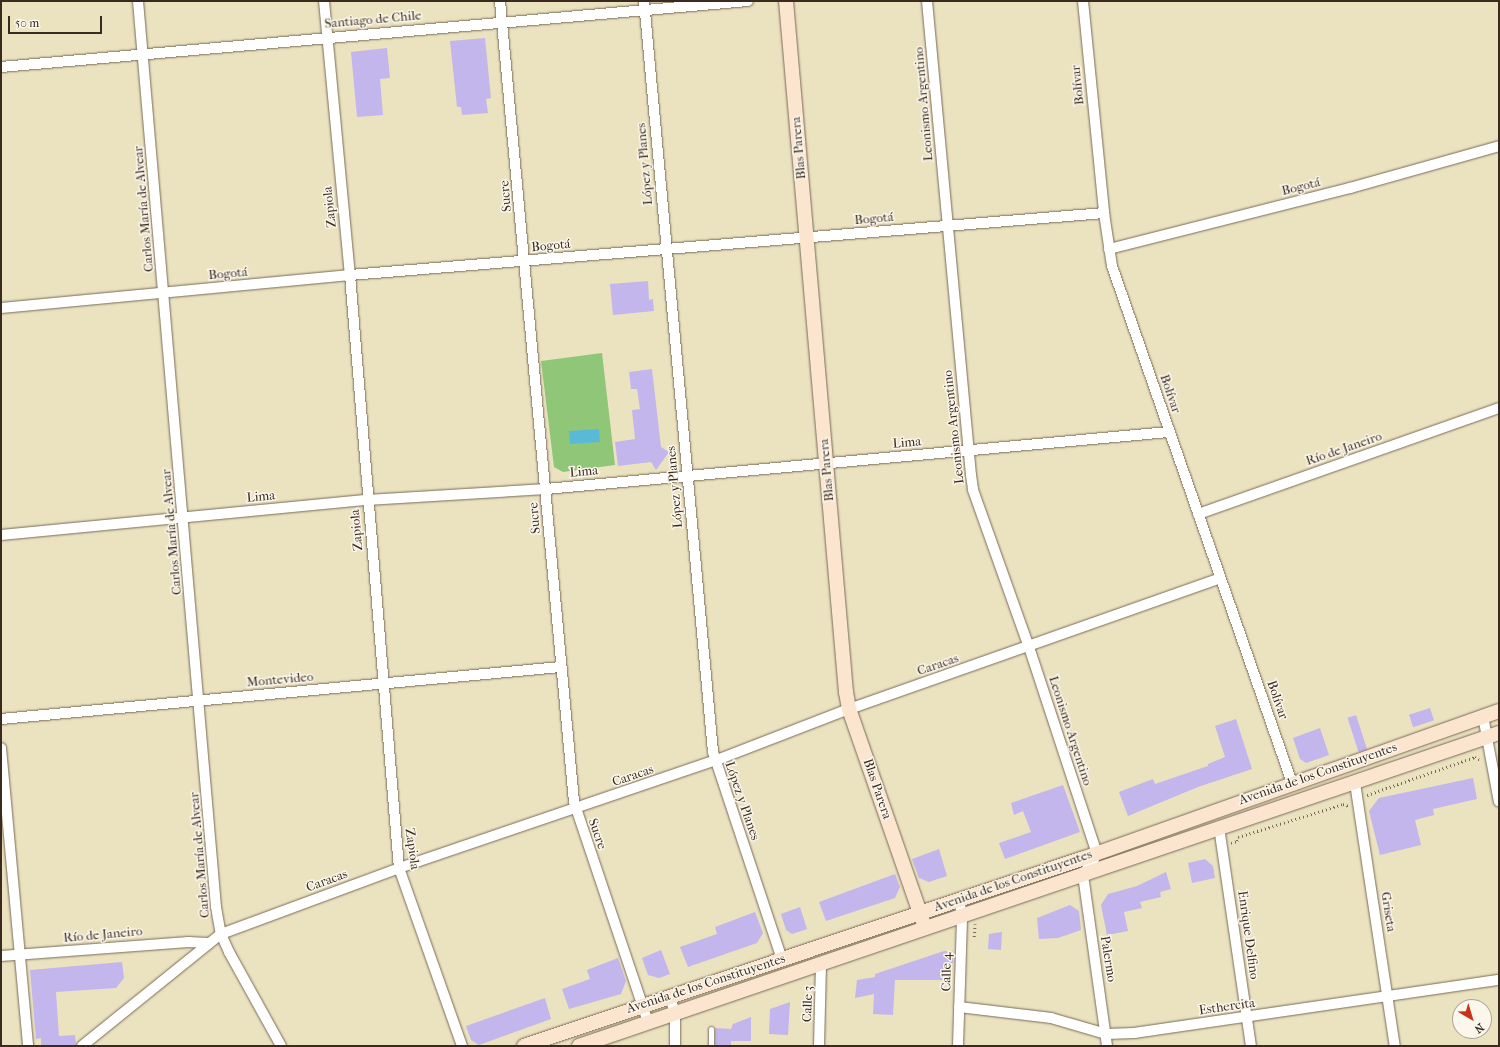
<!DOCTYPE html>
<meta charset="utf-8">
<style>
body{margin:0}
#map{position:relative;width:1500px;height:1047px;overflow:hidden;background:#ebe2c0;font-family:"IM FELL French Canon",serif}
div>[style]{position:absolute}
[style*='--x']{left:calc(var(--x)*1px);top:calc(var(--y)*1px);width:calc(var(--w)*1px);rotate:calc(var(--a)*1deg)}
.green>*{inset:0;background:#90c678}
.water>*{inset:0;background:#59bad8;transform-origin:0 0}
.building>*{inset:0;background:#c2b6ed;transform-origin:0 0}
.path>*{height:2.5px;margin-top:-1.25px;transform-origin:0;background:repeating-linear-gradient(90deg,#796a57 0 1px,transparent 0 4px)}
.roads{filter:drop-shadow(0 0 1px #796a57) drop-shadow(0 0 1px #796a57)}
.lane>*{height:5px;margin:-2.5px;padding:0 2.5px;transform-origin:2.5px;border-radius:2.5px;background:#fff}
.street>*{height:10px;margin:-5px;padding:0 5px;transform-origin:5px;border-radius:5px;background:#fff}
.secondary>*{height:14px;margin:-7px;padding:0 7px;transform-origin:7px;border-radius:7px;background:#fbe5cf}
span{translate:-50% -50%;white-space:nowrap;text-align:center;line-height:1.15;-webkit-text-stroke:3px #fbf7ec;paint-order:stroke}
.street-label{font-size:13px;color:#3b2a1e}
.frame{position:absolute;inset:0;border:2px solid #3b2a1e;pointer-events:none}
.north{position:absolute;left:1452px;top:999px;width:40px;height:40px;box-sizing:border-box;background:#fbf7ec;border:1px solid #aea59a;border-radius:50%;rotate:142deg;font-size:11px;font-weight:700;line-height:16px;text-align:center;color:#3b2a1e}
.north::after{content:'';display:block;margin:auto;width:14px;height:18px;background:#c8321e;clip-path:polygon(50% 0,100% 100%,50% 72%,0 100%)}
.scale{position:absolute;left:8px;top:16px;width:94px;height:18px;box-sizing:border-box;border:2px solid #3b2a1e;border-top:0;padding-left:5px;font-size:12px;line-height:14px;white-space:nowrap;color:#3b2a1e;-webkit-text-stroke:3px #fbf7ec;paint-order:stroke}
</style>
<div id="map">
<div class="green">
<div style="clip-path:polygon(602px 353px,615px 465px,563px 472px,554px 467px,541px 361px)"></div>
</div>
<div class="water">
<div style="left:599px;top:429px;width:13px;height:30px;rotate:86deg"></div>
</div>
<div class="building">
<div style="clip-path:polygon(485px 38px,491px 98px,486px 99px,488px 113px,462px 115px,461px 107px,457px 107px,450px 41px)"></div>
<div style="clip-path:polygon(387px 48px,390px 78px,380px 79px,383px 115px,357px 117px,351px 52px)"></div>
<div style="clip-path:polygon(648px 281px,649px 300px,653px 299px,654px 311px,613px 315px,610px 284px)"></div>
<div style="clip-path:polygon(652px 369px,661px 447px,669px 452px,656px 470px,651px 462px,618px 466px,615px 442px,635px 439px,632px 410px,640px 409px,637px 389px,631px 389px,629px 372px)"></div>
<div style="left:1430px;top:708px;width:13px;height:22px;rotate:72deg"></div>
<div style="left:1356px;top:715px;width:36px;height:9px;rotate:72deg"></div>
<div style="clip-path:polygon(1236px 719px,1252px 769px,1198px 787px,1128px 816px,1119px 792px,1153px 779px,1155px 784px,1208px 766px,1208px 764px,1225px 757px,1215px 726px)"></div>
<div style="clip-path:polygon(1320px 728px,1329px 755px,1306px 763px,1300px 759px,1293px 738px)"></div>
<div style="clip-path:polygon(1473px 778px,1477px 799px,1433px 809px,1434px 815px,1415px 820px,1421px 845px,1380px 855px,1369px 811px,1379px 798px)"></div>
<div style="clip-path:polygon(1063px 785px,1080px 832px,1005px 859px,999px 843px,1031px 832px,1023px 811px,1014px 815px,1011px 803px)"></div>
<div style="clip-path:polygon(939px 849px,947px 876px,929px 882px,919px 878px,912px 859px)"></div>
<div style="clip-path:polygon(1205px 859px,1213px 866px,1215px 878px,1192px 883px,1188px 863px)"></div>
<div style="clip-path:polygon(1166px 872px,1171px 889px,1160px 892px,1161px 897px,1140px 902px,1142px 908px,1124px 912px,1128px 931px,1107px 935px,1101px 905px,1108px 894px,1137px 886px)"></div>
<div style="clip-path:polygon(895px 874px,900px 887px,895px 898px,826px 921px,819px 902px)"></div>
<div style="clip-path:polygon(1070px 905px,1079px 911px,1081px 930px,1058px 938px,1039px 939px,1037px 918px)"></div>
<div style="clip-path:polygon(800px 907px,807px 929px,792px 934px,786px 930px,781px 914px)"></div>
<div style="clip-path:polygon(755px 912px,763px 933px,757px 943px,688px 967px,680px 947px,717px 934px,715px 927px)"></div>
<div style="clip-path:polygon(1002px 932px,1001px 950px,988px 949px,989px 934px)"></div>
<div style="clip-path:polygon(661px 950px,670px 974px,659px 978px,648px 975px,642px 958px)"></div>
<div style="clip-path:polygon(944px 951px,953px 951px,953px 963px,944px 963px,943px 980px,895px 980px,893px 1015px,873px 1014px,874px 994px,855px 998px,857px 980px,875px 977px,875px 974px)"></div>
<div style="clip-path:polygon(618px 958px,626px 981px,621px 994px,569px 1009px,562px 989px,590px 979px,587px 970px)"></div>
<div style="clip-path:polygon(122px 962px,124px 978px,116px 988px,56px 992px,59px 1036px,75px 1035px,76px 1046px,41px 1046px,41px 1038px,36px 1039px,30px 970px)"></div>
<div style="clip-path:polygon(545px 998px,551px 1019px,479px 1045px,471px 1040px,466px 1026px)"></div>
<div style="clip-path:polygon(790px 1002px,788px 1035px,769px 1034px,770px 1009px)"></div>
<div style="clip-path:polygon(751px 1017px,751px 1041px,731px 1041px,731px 1046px,715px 1046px,715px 1028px,731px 1029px,733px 1024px)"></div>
</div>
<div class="path">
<div style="--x:1367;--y:795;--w:114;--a:-19.4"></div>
<div style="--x:1475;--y:757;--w:6;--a:31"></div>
<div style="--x:1231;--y:843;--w:6;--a:-18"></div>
<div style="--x:1237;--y:841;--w:4;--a:-76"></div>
<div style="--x:1238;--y:837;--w:110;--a:-17.4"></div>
<div style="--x:1343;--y:804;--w:6;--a:18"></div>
<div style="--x:974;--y:937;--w:13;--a:-86"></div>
</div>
<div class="roads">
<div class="lane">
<div style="--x:711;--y:1046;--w:17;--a:-90"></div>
</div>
<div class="street">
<div style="--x:138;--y:1;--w:909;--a:85.08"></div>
<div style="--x:216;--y:907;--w:27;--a:80"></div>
<div style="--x:221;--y:934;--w:20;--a:66"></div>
<div style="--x:229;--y:952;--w:107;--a:61"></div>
<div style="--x:324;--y:1;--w:275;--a:84.6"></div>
<div style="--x:350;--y:275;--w:595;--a:85.28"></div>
<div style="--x:399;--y:868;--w:189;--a:70.5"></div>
<div style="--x:500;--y:1;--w:804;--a:84.72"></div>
<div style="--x:574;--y:802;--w:232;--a:71.4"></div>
<div style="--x:644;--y:1;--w:754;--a:84.75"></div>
<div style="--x:713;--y:752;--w:218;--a:71.6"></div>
<div style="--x:927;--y:1;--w:476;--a:84.7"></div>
<div style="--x:971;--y:475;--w:15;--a:82"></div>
<div style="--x:973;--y:490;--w:167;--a:70.4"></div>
<div style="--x:1029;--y:647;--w:212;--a:71.8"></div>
<div style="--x:1095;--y:848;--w:11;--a:95"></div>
<div style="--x:1094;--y:859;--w:19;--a:125"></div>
<div style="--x:1083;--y:875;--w:173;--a:82"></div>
<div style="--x:1083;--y:1;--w:213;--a:84.3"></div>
<div style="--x:1104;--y:213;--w:54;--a:81.4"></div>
<div style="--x:1112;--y:266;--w:547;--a:70.8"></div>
<div style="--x:1;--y:67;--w:750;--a:-5.05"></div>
<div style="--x:1109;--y:249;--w:249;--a:-14.2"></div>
<div style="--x:1350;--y:188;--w:155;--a:-15.7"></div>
<div style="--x:1;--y:308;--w:351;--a:-5.4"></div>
<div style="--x:350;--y:275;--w:757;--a:-4.7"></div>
<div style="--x:1198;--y:514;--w:319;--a:-19.4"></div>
<div style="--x:1;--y:535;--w:368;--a:-5.5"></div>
<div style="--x:367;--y:500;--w:179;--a:-3.5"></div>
<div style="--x:546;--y:489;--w:626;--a:-5.23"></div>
<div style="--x:1483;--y:716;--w:87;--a:79.5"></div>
<div style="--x:1;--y:719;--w:562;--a:-5.31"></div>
<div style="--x:1;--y:748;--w:299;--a:84.8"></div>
<div style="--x:1355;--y:783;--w:266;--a:81.4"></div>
<div style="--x:1219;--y:827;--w:221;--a:81.7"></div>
<div style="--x:1;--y:956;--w:188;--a:-4.3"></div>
<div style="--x:188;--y:942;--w:20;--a:3"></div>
<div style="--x:670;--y:997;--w:17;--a:73"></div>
<div style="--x:675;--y:1013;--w:33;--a:90"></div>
<div style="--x:959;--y:1007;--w:93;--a:6.8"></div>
<div style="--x:1051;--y:1018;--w:57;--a:16.2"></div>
<div style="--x:1106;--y:1034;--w:28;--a:-2"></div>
<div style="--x:1134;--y:1033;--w:369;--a:-8.3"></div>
<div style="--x:82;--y:1046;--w:179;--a:-38.9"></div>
<div style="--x:221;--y:934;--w:190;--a:-20.3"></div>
<div style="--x:399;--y:868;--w:333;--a:-18.8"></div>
<div style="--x:714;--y:761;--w:145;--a:-21.1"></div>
<div style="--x:849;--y:709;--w:393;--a:-19.4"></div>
<div style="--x:819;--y:1046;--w:83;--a:-88.6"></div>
<div style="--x:958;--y:1046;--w:129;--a:-88.2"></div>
<div style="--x:962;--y:917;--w:18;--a:-99"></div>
</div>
<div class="secondary">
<div style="--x:786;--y:1;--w:694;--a:85.04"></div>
<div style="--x:846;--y:692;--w:17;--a:80"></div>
<div style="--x:849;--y:709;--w:225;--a:70.8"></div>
<div style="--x:524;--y:1046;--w:588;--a:-18.56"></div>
<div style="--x:1081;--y:859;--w:443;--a:-19.5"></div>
<div style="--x:579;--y:1046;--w:972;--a:-18.79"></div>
</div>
</div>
<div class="street-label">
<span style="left:373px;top:20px;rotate:-5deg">Santiago de Chile</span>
<span style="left:1078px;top:85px;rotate:-96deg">Bolívar</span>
<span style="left:924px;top:104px;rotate:-95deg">Leonismo Argentino</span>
<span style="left:799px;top:148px;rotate:-95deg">Blas Parera</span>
<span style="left:645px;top:164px;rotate:-95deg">López y Planes</span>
<span style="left:1301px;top:187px;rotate:-14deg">Bogotá</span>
<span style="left:506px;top:196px;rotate:-95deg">Sucre</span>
<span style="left:330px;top:207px;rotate:-96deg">Zapiola</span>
<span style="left:144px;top:209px;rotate:-95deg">Carlos María de Alvear</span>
<span style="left:874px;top:219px;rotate:-5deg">Bogotá</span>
<span style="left:551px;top:246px;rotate:-5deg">Bogotá</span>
<span style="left:228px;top:274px;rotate:-5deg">Bogotá</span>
<span style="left:1170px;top:394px;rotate:71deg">Bolívar</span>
<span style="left:954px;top:427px;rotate:-96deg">Leonismo Argentino</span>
<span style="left:907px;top:443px;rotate:-5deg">Lima</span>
<span style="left:1344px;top:449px;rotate:-19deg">Río de Janeiro</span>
<span style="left:827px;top:470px;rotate:-95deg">Blas Parera</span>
<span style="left:584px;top:472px;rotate:-5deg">Lima</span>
<span style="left:675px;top:487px;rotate:-95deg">López y Planes</span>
<span style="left:261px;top:497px;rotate:-5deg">Lima</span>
<span style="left:535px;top:518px;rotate:-95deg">Sucre</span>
<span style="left:357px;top:530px;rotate:-95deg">Zapiola</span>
<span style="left:172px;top:532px;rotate:-95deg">Carlos María de Alvear</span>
<span style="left:938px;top:665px;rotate:-19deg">Caracas</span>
<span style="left:280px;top:680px;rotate:-5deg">Montevideo</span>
<span style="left:1277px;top:700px;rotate:71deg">Bolívar</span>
<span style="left:1070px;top:731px;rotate:72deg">Leonismo Argentino</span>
<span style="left:1318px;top:774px;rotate:-19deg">Avenida de los Constituyentes</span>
<span style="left:633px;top:776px;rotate:-19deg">Caracas</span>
<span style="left:877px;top:789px;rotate:71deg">Blas Parera</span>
<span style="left:742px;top:801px;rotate:71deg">López y Planes</span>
<span style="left:597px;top:834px;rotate:71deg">Sucre</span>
<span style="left:412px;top:849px;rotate:82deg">Zapiola</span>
<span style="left:200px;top:855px;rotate:-95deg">Carlos María de Alvear</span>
<span style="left:327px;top:881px;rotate:-20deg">Caracas</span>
<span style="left:1013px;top:881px;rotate:-19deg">Avenida de los Constituyentes</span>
<span style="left:1388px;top:912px;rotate:81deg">Griseta</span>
<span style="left:103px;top:935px;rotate:-5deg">Río de Janeiro</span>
<span style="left:1248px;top:935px;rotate:82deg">Enrique Delfino</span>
<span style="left:1108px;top:959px;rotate:81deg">Palermo</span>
<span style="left:947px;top:972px;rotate:-89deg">Calle 4</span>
<span style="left:706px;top:984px;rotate:-18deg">Avenida de los Constituyentes</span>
<span style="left:808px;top:1004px;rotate:-88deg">Calle 3</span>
<span style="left:1227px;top:1007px;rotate:-8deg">Esthercita</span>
</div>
<div class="frame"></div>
<div class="north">N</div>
<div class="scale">50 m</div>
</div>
